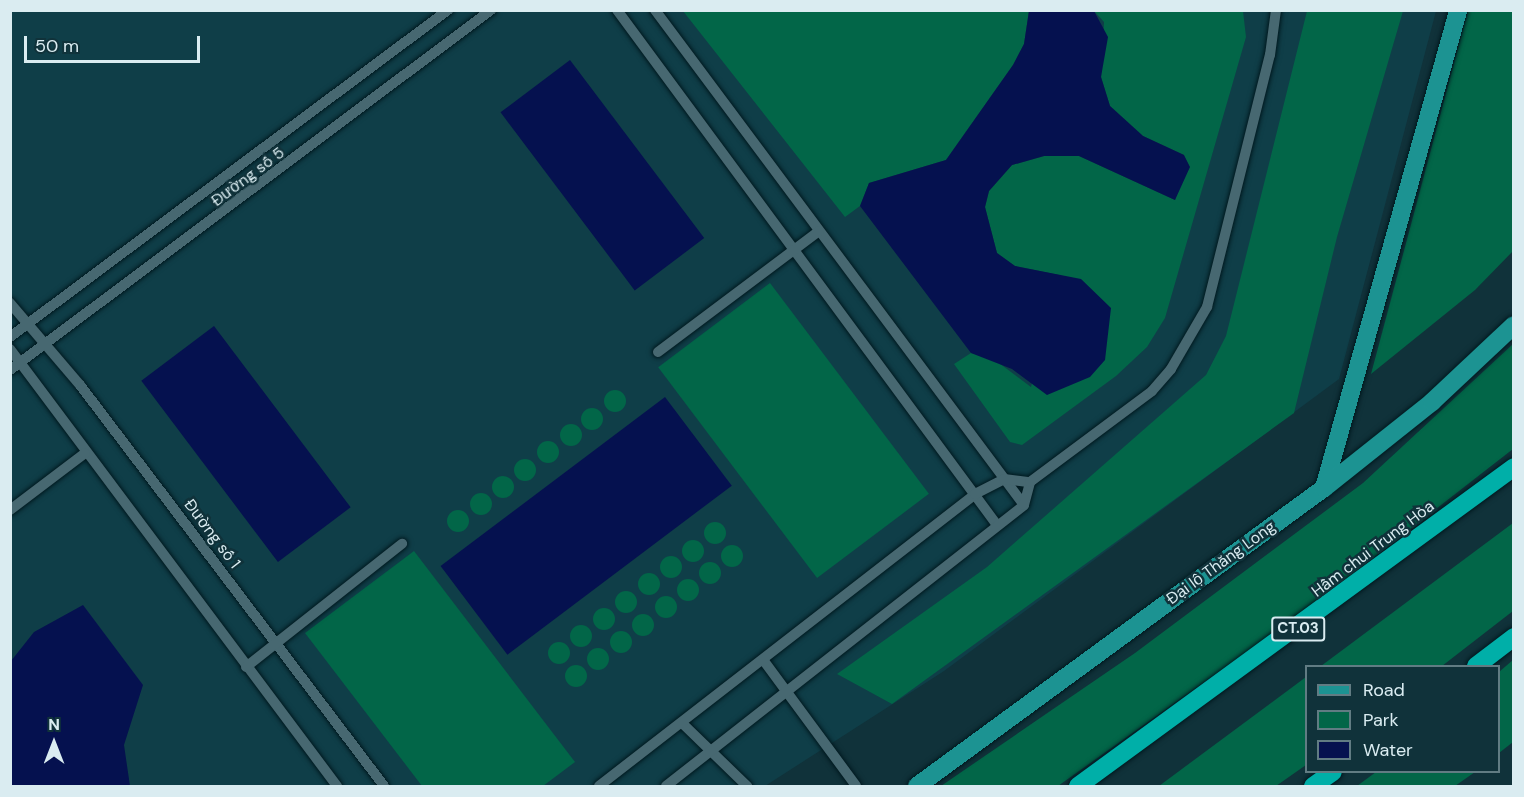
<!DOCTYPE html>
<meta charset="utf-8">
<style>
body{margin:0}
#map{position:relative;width:1524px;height:797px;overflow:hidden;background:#10323a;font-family:"DM Sans",sans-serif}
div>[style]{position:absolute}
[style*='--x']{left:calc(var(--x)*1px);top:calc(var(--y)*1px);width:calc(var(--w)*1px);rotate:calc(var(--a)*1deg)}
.built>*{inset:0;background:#0f3e48}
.green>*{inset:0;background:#026648;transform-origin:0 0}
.round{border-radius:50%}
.water>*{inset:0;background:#05114f;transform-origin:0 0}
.roads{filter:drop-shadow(0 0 2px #01191f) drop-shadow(0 0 2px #01191f)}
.lane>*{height:10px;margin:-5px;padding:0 5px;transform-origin:5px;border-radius:5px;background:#476871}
.primary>*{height:18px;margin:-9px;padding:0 9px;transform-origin:9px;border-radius:9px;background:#1c9392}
.highway>*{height:18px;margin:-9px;padding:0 9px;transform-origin:9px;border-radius:9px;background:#00afa8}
span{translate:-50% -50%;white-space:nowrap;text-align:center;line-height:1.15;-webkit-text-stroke:5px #10323a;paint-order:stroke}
.shield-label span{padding:2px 4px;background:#10323a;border:2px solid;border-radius:4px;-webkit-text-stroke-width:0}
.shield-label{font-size:15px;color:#daecf1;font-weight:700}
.street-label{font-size:16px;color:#daecf1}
.frame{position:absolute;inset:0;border:12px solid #daecf1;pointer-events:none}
.legend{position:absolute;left:1305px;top:665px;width:195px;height:108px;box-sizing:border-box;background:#10323a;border:2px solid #617c83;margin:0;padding:8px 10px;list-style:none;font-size:18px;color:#daecf1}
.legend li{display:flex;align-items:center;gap:12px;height:30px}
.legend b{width:30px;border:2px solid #617c83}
.north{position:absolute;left:24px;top:713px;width:60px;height:60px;-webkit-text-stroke:4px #10323a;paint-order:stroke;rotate:0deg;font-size:16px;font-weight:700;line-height:24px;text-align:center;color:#daecf1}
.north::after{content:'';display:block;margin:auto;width:21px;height:27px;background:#daecf1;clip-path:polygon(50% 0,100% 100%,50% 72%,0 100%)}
.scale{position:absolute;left:24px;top:36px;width:176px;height:27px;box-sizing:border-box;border:3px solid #daecf1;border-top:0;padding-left:8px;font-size:18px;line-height:21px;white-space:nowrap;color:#daecf1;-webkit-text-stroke:4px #10323a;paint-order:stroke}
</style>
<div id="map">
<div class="built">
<div style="clip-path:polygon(10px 11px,1436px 11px,1339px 379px,944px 671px,765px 786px,11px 786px)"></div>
</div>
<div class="green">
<div style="clip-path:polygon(1029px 10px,1024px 44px,1013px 65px,946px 160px,869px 183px,860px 206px,845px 217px,683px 11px)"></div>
<div style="clip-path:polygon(1094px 11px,1243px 11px,1246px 37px,1165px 318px,1147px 347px,1116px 376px,1022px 445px,1010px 442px,954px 364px,971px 353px,991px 357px,1031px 387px,1059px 275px,1015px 266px,997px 253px,985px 207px,989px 191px,1012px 165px,1044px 156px,1079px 156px,1175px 200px,1184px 155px,1143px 136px,1110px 106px,1101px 77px,1104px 22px)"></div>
<div style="clip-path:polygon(1307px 11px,1403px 11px,1337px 237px,1294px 413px,892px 704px,837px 674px,987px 567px,1206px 375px,1226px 336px)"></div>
<div style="clip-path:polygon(1468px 11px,1513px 11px,1513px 251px,1475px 290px,1371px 374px)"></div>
<div style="left:770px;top:283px;width:264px;height:140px;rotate:53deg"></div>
<div style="clip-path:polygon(1513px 344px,1513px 449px,1314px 604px,1058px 786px,941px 786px,1135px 653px,1363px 483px)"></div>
<div class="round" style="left:604px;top:390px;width:22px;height:22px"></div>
<div class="round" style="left:581px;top:408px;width:22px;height:22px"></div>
<div class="round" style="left:560px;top:424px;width:22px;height:22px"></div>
<div class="round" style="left:537px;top:441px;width:22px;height:22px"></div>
<div class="round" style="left:514px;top:459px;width:22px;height:22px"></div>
<div class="round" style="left:492px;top:476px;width:22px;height:22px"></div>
<div class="round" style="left:470px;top:493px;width:22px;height:22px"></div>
<div class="round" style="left:447px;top:510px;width:22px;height:22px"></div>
<div class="round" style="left:704px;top:522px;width:22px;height:22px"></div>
<div style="clip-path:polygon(1513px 523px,1513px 611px,1442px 666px,1321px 666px)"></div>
<div class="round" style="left:682px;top:540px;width:22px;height:22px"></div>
<div class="round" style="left:721px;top:545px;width:22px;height:22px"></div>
<div style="clip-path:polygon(414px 551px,575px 762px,543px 786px,422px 786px,305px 633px)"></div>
<div class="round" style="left:660px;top:556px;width:22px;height:22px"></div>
<div class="round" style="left:699px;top:562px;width:22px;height:22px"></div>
<div class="round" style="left:638px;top:573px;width:22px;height:22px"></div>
<div class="round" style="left:677px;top:579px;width:22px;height:22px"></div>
<div class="round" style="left:615px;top:591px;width:22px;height:22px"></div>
<div class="round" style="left:655px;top:596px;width:22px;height:22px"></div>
<div class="round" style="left:593px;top:608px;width:22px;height:22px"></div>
<div class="round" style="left:632px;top:614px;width:22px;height:22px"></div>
<div class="round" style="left:570px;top:625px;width:22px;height:22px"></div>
<div class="round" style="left:610px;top:631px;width:22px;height:22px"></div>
<div class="round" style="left:548px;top:642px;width:22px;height:22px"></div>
<div class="round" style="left:587px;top:648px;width:22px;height:22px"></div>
<div style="clip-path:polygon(1513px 660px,1513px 742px,1499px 753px,1499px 672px)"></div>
<div class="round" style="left:565px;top:665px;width:22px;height:22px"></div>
<div style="clip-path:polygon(1306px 677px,1306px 765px,1276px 786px,1159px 786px)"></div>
<div style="clip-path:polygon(1376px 772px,1475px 772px,1455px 786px,1357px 786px)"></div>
</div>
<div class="water">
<div style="clip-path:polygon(1029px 11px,1094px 11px,1108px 37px,1101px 77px,1110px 106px,1143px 136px,1184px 155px,1190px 167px,1175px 200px,1079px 156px,1044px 156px,1012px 165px,989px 191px,985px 207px,997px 253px,1015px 266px,1081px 279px,1111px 308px,1105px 360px,1090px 377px,1047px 395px,1012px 369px,971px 353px,860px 206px,869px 183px,946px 160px,1013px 65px,1024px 44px)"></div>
<div style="left:570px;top:60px;width:223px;height:87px;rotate:53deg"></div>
<div style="left:214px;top:326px;width:227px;height:91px;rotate:53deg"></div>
<div style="left:665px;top:397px;width:111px;height:281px;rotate:53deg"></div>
<div style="clip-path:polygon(83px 605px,143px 685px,124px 745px,130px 786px,11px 786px,11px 661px,34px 632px)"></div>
</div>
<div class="roads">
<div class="lane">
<div style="--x:617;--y:10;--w:640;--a:53.58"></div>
<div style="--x:655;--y:10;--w:617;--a:53.3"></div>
<div style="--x:10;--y:303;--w:108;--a:49.5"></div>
<div style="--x:80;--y:385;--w:503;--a:52.83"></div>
<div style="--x:10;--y:337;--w:547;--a:-36.74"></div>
<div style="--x:10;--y:349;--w:546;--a:53.19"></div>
<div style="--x:658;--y:352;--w:201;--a:-36.9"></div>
<div style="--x:10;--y:370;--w:601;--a:-36.81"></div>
<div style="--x:10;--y:510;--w:94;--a:-37.2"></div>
<div style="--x:764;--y:661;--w:155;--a:53.6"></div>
<div style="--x:246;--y:667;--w:199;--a:-38.3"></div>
<div style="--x:682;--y:723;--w:91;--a:44.1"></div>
<div style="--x:599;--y:786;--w:476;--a:-37.8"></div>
<div style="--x:975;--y:494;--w:33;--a:-27"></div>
<div style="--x:1004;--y:479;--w:26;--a:7"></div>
<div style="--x:666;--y:786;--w:455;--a:-38.1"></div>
<div style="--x:1024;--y:505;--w:24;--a:-75"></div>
<div style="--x:1030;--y:482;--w:152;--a:-36.7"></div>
<div style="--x:1152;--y:391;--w:29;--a:-49"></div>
<div style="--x:1171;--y:369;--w:72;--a:-59.9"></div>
<div style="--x:1207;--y:307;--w:260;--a:-76"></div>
<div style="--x:1270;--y:55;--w:45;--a:-82.4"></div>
</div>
<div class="primary">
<div style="--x:1324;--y:488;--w:496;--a:-74.3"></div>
<div style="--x:917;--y:786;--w:504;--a:-36.21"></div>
<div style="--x:1324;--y:488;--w:138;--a:-38.5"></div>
<div style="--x:1432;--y:402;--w:112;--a:-43.2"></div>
</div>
<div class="highway">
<div style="--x:1476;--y:666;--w:48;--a:-37.3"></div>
<div style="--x:1078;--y:786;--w:540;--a:-36.19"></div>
<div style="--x:1313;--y:786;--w:24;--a:-35"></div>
</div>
</div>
<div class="shield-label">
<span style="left:1298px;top:629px">CT.03</span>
</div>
<div class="street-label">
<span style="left:248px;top:177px;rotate:-37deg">Đường số 5</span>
<span style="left:212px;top:534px;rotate:53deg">Đường số 1</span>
<span style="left:1373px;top:549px;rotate:-37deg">Hầm chui Trung Hòa</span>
<span style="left:1221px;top:563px;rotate:-36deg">Đại lộ Thăng Long</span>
</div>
<div class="frame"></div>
<ul class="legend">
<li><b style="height:8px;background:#1c9392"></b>Road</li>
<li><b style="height:16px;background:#026648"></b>Park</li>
<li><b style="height:16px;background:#05114f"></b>Water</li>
</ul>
<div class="north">N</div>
<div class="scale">50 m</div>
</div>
